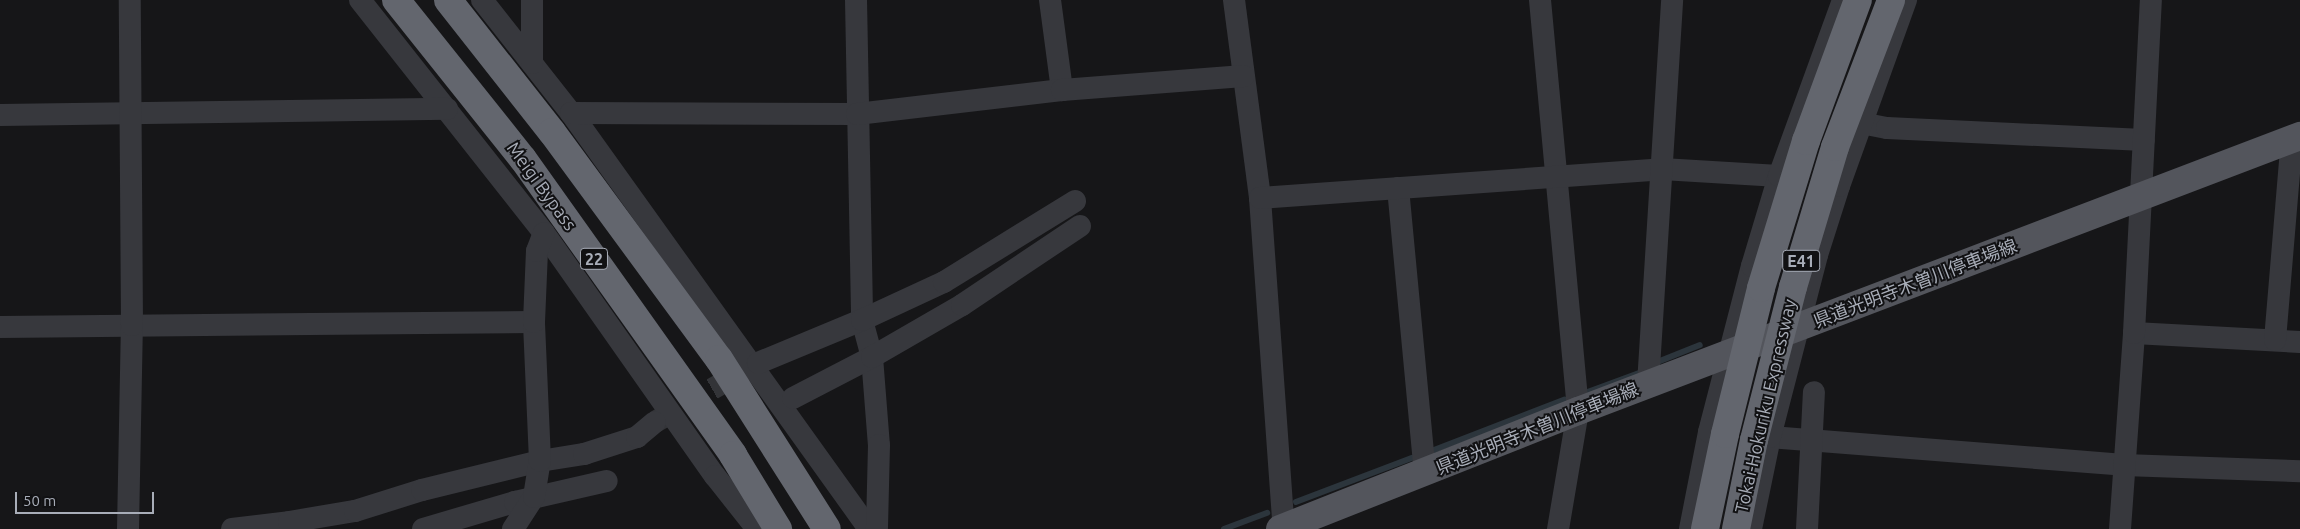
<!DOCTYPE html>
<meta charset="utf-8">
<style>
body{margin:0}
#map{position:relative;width:2300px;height:529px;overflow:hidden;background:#161618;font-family:Ubuntu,"Noto Sans JP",sans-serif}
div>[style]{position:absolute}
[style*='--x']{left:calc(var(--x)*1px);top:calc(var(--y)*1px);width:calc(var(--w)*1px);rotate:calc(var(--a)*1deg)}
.stream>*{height:5.5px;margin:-2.75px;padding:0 2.75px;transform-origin:2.75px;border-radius:2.75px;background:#2c353c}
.minor-tunnel>*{height:22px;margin-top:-11px;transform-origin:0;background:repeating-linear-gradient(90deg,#333438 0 22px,transparent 0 33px)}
.minor>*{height:22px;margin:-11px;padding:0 11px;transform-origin:11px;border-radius:11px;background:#37383d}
.major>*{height:28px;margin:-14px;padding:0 14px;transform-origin:14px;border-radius:14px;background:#53555c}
.highway>*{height:28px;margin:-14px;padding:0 14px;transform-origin:14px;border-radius:14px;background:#63666e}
.highway-bridge>*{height:28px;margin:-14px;padding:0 14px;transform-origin:14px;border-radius:14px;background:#63666e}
span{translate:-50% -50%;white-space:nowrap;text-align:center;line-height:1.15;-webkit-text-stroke:4px #111113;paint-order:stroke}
.shield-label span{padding:1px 4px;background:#111113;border:1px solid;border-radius:4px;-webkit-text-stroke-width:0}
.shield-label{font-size:16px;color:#a8adb8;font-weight:700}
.street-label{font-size:18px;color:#a8adb8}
.scale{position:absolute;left:15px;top:492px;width:139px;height:22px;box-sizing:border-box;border:2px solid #a8adb8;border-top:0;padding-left:6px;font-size:15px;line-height:18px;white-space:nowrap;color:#a8adb8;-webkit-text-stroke:4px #111113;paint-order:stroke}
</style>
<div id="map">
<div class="stream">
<div style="--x:1655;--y:363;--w:48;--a:-21.8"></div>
<div style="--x:1585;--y:393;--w:58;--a:-20.3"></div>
<div style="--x:1429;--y:452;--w:145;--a:-21.1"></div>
<div style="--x:1296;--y:502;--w:124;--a:-20.8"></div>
<div style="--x:1224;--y:529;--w:46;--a:-20.4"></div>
</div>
<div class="minor-tunnel">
<div style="--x:655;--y:422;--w:104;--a:-30"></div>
</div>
<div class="minor">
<div style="--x:360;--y:0;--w:297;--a:51.7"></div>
<div style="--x:544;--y:233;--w:297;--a:54.9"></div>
<div style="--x:715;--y:476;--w:68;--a:51.6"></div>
<div style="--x:482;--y:0;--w:144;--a:51.8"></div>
<div style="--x:571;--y:113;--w:512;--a:54.38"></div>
<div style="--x:856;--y:0;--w:320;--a:88.9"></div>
<div style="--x:862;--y:320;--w:38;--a:75"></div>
<div style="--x:872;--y:357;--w:88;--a:85.5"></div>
<div style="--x:879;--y:445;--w:84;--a:91.4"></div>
<div style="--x:1050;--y:0;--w:91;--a:82.4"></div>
<div style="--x:1234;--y:0;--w:200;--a:82.5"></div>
<div style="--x:1260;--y:198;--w:332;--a:85.9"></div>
<div style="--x:1540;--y:0;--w:413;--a:84.7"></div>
<div style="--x:1578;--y:411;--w:120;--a:99.6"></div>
<div style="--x:532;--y:63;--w:63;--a:-90"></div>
<div style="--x:571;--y:113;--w:286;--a:0.2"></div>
<div style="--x:857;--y:114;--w:206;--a:-6.7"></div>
<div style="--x:1062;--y:90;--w:182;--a:-4.4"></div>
<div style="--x:0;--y:115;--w:447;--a:-0.8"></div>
<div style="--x:1861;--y:123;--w:26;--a:11"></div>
<div style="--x:1887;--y:128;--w:257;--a:2.7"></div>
<div style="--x:1398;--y:188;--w:286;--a:84.6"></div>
<div style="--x:1260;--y:198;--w:403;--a:-4.1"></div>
<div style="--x:1662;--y:169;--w:117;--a:3.4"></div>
<div style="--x:0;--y:327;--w:534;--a:-0.54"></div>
<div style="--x:2134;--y:333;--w:166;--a:3.1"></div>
<div style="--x:2275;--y:340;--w:202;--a:-85.2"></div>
<div style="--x:758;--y:363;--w:113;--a:-22.5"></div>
<div style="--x:862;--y:320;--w:90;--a:-24.9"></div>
<div style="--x:944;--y:282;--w:154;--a:-31.7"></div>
<div style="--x:1648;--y:384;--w:385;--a:-86.4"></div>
<div style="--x:793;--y:398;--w:89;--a:-27.4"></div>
<div style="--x:872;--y:357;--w:104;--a:-30"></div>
<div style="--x:962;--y:305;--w:142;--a:-33.8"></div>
<div style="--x:1770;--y:437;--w:355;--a:4.5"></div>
<div style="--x:2124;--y:465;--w:176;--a:2"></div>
<div style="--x:128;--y:529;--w:204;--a:-88.9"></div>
<div style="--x:132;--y:325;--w:325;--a:-90.4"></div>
<div style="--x:232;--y:529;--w:57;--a:-7"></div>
<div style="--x:289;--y:522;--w:67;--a:-9.5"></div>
<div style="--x:355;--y:511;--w:70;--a:-17.4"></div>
<div style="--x:422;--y:490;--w:122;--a:-13.8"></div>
<div style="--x:540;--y:461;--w:45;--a:-9"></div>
<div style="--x:584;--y:454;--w:56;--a:-17.8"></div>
<div style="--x:637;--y:437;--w:23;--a:-40"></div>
<div style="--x:423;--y:529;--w:96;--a:-16.4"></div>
<div style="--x:515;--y:502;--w:94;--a:-12.9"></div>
<div style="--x:513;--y:529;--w:38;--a:-57"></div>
<div style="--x:534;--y:497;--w:36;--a:-81"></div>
<div style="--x:540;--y:461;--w:139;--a:-92.5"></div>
<div style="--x:534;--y:322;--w:71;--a:-87.6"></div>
<div style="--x:537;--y:251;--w:19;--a:-69"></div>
<div style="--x:1690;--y:529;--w:99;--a:-78.9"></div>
<div style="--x:1709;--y:432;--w:171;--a:-75.5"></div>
<div style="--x:1752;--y:266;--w:94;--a:-73.3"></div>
<div style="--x:1779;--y:176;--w:187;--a:-70"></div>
<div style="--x:1751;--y:529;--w:94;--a:-78.3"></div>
<div style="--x:1770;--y:437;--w:188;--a:-75.5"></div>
<div style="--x:1817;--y:255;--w:72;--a:-72.3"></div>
<div style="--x:1839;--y:186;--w:198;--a:-70.2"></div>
<div style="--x:1807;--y:529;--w:137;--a:-87.1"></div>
<div style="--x:2120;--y:529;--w:196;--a:-85.9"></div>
<div style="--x:2134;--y:333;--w:333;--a:-87.1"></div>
</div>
<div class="major">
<div style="--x:1280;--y:529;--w:321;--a:-21.6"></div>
<div style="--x:1578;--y:411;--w:773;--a:-20.85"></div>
</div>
<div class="highway">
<div style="--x:396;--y:0;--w:203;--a:51.4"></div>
<div style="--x:523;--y:159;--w:363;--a:54.6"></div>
<div style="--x:733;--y:455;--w:87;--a:58.7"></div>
<div style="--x:448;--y:0;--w:168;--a:51.8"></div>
<div style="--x:552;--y:132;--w:282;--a:53.7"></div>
<div style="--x:719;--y:359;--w:201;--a:57.6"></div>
</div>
<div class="highway-bridge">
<div style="--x:1705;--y:529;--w:97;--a:-78.1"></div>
<div style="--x:1725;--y:434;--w:150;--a:-76.1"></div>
<div style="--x:1761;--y:288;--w:154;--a:-73"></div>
<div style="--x:1806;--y:141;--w:150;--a:-69.8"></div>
<div style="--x:1736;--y:529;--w:91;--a:-78.6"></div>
<div style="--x:1754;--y:440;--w:158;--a:-75.7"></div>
<div style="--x:1793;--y:287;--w:146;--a:-73.3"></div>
<div style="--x:1835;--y:147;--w:157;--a:-69.1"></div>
</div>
<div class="shield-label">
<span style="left:594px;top:259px">22</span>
<span style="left:1801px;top:261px">E41</span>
</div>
<div class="street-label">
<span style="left:542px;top:186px;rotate:54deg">Meigi Bypass</span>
<span style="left:1915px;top:283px;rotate:-21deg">県道光明寺木曽川停車場線</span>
<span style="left:1765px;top:406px;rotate:-77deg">Tokai-Hokuriku Expressway</span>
<span style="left:1537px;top:428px;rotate:-22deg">県道光明寺木曽川停車場線</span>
</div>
<div class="scale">50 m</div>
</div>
